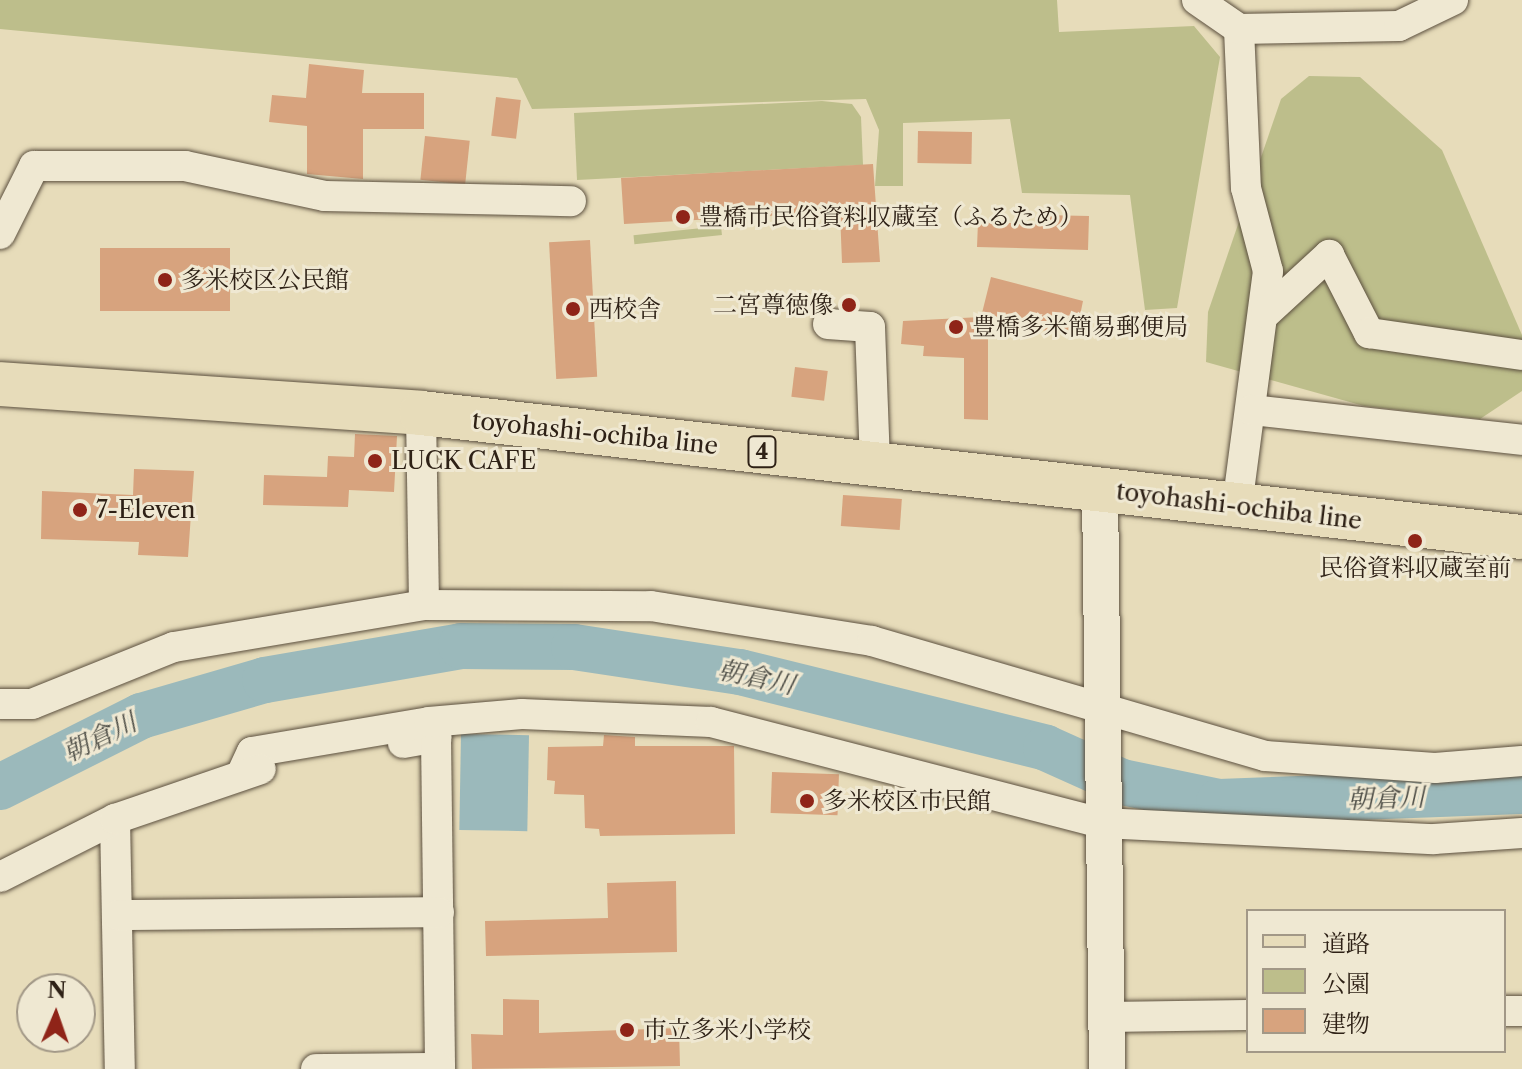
<!DOCTYPE html>
<meta charset="utf-8">
<style>
body{margin:0}
#map{position:relative;width:1522px;height:1069px;overflow:hidden;background:#e7dcba;font-family:"Libre Caslon Text","Noto Serif JP",serif}
div>[style]{position:absolute}
[style*='--x']{left:calc(var(--x)*1px);top:calc(var(--y)*1px);width:calc(var(--w)*1px);rotate:calc(var(--a)*1deg)}
.green>*{inset:0;background:#bdbe8b;transform-origin:0 0}
.water>*{inset:0;background:#9bb9bb;transform-origin:0 0}
.river>*{height:46px;margin:-23px;padding:0 23px;transform-origin:23px;border-radius:23px;background:#9bb9bb}
.building>*{inset:0;background:#d7a37e;transform-origin:0 0}
.roads{filter:drop-shadow(0 0 2px #5c503f) drop-shadow(0 0 2px #5c503f)}
.minor>*{height:30px;margin:-15px;padding:0 15px;transform-origin:15px;border-radius:15px;background:#efe8d2}
.tertiary>*{height:36px;margin:-18px;padding:0 18px;transform-origin:18px;border-radius:18px;background:#efe8d2}
.primary>*{height:44px;margin:-22px;padding:0 22px;transform-origin:22px;border-radius:22px;background:#e7dcba}
.dots>*{width:22px;height:22px;translate:-50% -50%;box-sizing:border-box;border:4px solid #efe8d2;border-radius:50%}
span{translate:-50% -50%;white-space:nowrap;text-align:center;line-height:1.15;-webkit-text-stroke:6px #efe8d2;paint-order:stroke}
.shield-label span{padding:2px 6px;background:#efe8d2;border:2px solid;border-radius:6px;-webkit-text-stroke-width:0}
.shield-label{font-size:22px;color:#2e2116;font-weight:700}
.poi-label{font-size:24px;color:#2e2116}
.left{translate:0 -50%;text-align:left}
.right{translate:-100% -50%;text-align:right}
.street-label{font-size:24px;color:#2e2116}
.water-label{font-size:26px;color:#4f4f48;font-style:italic}
.legend{position:absolute;left:1246px;top:909px;width:260px;height:144px;box-sizing:border-box;background:#efe8d2;border:2px solid #a29887;margin:0;padding:10px 14px;list-style:none;font-size:24px;color:#2e2116}
.legend li{display:flex;align-items:center;gap:16px;height:40px}
.legend b{width:40px;border:2px solid #a29887}
.north{position:absolute;left:16px;top:973px;width:80px;height:80px;box-sizing:border-box;background:#efe8d2;border:2px solid #a29887;border-radius:50%;rotate:2deg;font-size:22px;font-weight:700;line-height:32px;text-align:center;color:#2e2116}
.north::after{content:'';display:block;margin:auto;width:28px;height:36px;background:#8f2418;clip-path:polygon(50% 0,100% 100%,50% 72%,0 100%)}
</style>
<div id="map">
<div class="green">
<div style="clip-path:polygon(0 0,1057px 0,1059px 32px,1194px 26px,1220px 57px,1177px 308px,1145px 310px,1130px 195px,1022px 193px,1010px 119px,903px 123px,903px 186px,875px 186px,879px 130px,866px 99px,532px 109px,517px 78px,0 29px)"></div>
<div style="clip-path:polygon(1309px 76px,1360px 77px,1442px 150px,1522px 335px,1522px 391px,1480px 419px,1364px 406px,1206px 362px,1208px 312px,1281px 99px)"></div>
<div style="clip-path:polygon(822px 101px,852px 104px,861px 117px,863px 165px,577px 180px,574px 113px)"></div>
<div style="left:721px;top:226px;width:9px;height:88px;rotate:84deg"></div>
</div>
<div class="water">
<div style="left:461px;top:734px;width:68px;height:96px;rotate:1deg"></div>
</div>
<div class="river">
<div style="--x:0;--y:787;--w:158;--a:-26.7"></div>
<div style="--x:141;--y:716;--w:129;--a:-16.2"></div>
<div style="--x:265;--y:680;--w:199;--a:-9.8"></div>
<div style="--x:461;--y:646;--w:113;--a:0.5"></div>
<div style="--x:574;--y:647;--w:168;--a:8.6"></div>
<div style="--x:740;--y:672;--w:315;--a:13.9"></div>
<div style="--x:1046;--y:748;--w:83;--a:24.1"></div>
<div style="--x:1122;--y:782;--w:99;--a:11.7"></div>
<div style="--x:1219;--y:802;--w:303;--a:-2.1"></div>
</div>
<div class="building">
<div style="clip-path:polygon(309px 64px,364px 70px,362px 93px,424px 93px,424px 129px,363px 129px,363px 179px,307px 174px,307px 126px,269px 122px,272px 95px,306px 98px)"></div>
<div style="left:496px;top:97px;width:25px;height:39px;rotate:7deg"></div>
<div style="left:918px;top:131px;width:54px;height:32px;rotate:1deg"></div>
<div style="left:425px;top:136px;width:45px;height:44px;rotate:6deg"></div>
<div style="clip-path:polygon(873px 164px,880px 262px,842px 263px,840px 212px,624px 224px,621px 178px)"></div>
<div style="clip-path:polygon(1042px 215px,1089px 216px,1088px 250px,977px 247px,978px 222px,1042px 224px)"></div>
<div style="left:590px;top:240px;width:137px;height:41px;rotate:87deg"></div>
<div style="left:100px;top:248px;width:130px;height:63px"></div>
<div style="clip-path:polygon(991px 277px,1083px 301px,1076px 335px,988px 322px,988px 420px,964px 419px,964px 358px,923px 356px,924px 346px,901px 344px,903px 321px,981px 317px)"></div>
<div style="left:795px;top:367px;width:33px;height:30px;rotate:7deg"></div>
<div style="clip-path:polygon(355px 434px,397px 436px,394px 492px,349px 490px,348px 507px,263px 505px,264px 475px,327px 477px,328px 456px,354px 457px)"></div>
<div style="clip-path:polygon(134px 469px,194px 471px,188px 557px,138px 555px,139px 542px,41px 539px,42px 491px,133px 495px)"></div>
<div style="left:843px;top:495px;width:59px;height:31px;rotate:4deg"></div>
<div style="clip-path:polygon(604px 735px,635px 737px,635px 746px,734px 746px,735px 834px,600px 836px,599px 829px,585px 828px,584px 795px,554px 794px,555px 781px,547px 780px,548px 747px,603px 746px)"></div>
<div style="left:772px;top:772px;width:67px;height:41px;rotate:2deg"></div>
<div style="clip-path:polygon(676px 881px,677px 952px,486px 956px,485px 921px,608px 918px,607px 883px)"></div>
<div style="clip-path:polygon(503px 999px,539px 1000px,539px 1033px,679px 1028px,680px 1066px,472px 1069px,471px 1034px,503px 1035px)"></div>
</div>
<div class="roads">
<div class="minor">
<div style="--x:1197;--y:0;--w:51;--a:34.6"></div>
<div style="--x:1239;--y:29;--w:159;--a:87.5"></div>
<div style="--x:1246;--y:188;--w:86;--a:75.2"></div>
<div style="--x:1268;--y:271;--w:238;--a:97.5"></div>
<div style="--x:1239;--y:29;--w:160;--a:-1.1"></div>
<div style="--x:1399;--y:26;--w:60;--a:-25.7"></div>
<div style="--x:0;--y:234;--w:76;--a:-63.4"></div>
<div style="--x:34;--y:166;--w:151;--a:0"></div>
<div style="--x:185;--y:166;--w:143;--a:12.1"></div>
<div style="--x:325;--y:196;--w:246;--a:1.2"></div>
<div style="--x:1266;--y:313;--w:86;--a:-42.6"></div>
<div style="--x:1329;--y:255;--w:88;--a:62.9"></div>
<div style="--x:1369;--y:333;--w:155;--a:8.2"></div>
<div style="--x:828;--y:324;--w:42;--a:4.1"></div>
<div style="--x:870;--y:327;--w:138;--a:87.9"></div>
<div style="--x:1252;--y:410;--w:272;--a:6.3"></div>
<div style="--x:421;--y:413;--w:192;--a:89.1"></div>
<div style="--x:0;--y:704;--w:32;--a:0"></div>
<div style="--x:32;--y:704;--w:153;--a:-21.9"></div>
<div style="--x:174;--y:647;--w:254;--a:-9.5"></div>
<div style="--x:424;--y:605;--w:227;--a:0.3"></div>
<div style="--x:651;--y:606;--w:224;--a:9"></div>
<div style="--x:872;--y:641;--w:409;--a:16.3"></div>
<div style="--x:1265;--y:756;--w:170;--a:4"></div>
<div style="--x:1435;--y:768;--w:87;--a:-4.6"></div>
<div style="--x:403;--y:743;--w:34;--a:-10"></div>
<div style="--x:436;--y:737;--w:332;--a:89.3"></div>
<div style="--x:242;--y:773;--w:23;--a:-65"></div>
<div style="--x:252;--y:752;--w:180;--a:-9.6"></div>
<div style="--x:429;--y:722;--w:93;--a:-4.9"></div>
<div style="--x:522;--y:714;--w:189;--a:2.4"></div>
<div style="--x:711;--y:722;--w:404;--a:14.5"></div>
<div style="--x:1102;--y:823;--w:332;--a:2.8"></div>
<div style="--x:1434;--y:839;--w:88;--a:-3.9"></div>
<div style="--x:115;--y:819;--w:250;--a:88.9"></div>
<div style="--x:0;--y:877;--w:129;--a:-26.8"></div>
<div style="--x:115;--y:819;--w:154;--a:-18.9"></div>
<div style="--x:118;--y:915;--w:321;--a:-0.5"></div>
<div style="--x:1504;--y:1011;--w:18;--a:0"></div>
<div style="--x:1106;--y:1017;--w:142;--a:-0.8"></div>
<div style="--x:316;--y:1069;--w:124;--a:-0.5"></div>
</div>
<div class="tertiary">
<div style="--x:1100;--y:490;--w:579;--a:89.31"></div>
</div>
<div class="primary">
<div style="--x:0;--y:384;--w:422;--a:3.9"></div>
<div style="--x:421;--y:413;--w:1108;--a:6.43"></div>
</div>
</div>
<div class="dots">
<div style="left:683px;top:217px;background:#8f2418"></div>
<div style="left:165px;top:280px;background:#8f2418"></div>
<div style="left:849px;top:305px;background:#8f2418"></div>
<div style="left:573px;top:309px;background:#8f2418"></div>
<div style="left:956px;top:327px;background:#8f2418"></div>
<div style="left:375px;top:461px;background:#8f2418"></div>
<div style="left:80px;top:510px;background:#8f2418"></div>
<div style="left:1415px;top:541px;background:#8f2418"></div>
<div style="left:807px;top:801px;background:#8f2418"></div>
<div style="left:627px;top:1030px;background:#8f2418"></div>
</div>
<div class="shield-label">
<span style="left:762px;top:452px">4</span>
</div>
<div class="poi-label">
<span class="left" style="left:699px;top:217px">豊橋市民俗資料収蔵室（ふるため）</span>
<span class="left" style="left:181px;top:280px">多米校区公民館</span>
<span class="right" style="left:833px;top:305px">二宮尊徳像</span>
<span class="left" style="left:589px;top:309px">西校舎</span>
<span class="left" style="left:972px;top:327px">豊橋多米簡易郵便局</span>
<span class="left" style="left:391px;top:461px">LUCK CAFE</span>
<span class="left" style="left:96px;top:510px">7-Eleven</span>
<span style="left:1415px;top:568px">民俗資料収蔵室前</span>
<span class="left" style="left:823px;top:801px">多米校区市民館</span>
<span class="left" style="left:643px;top:1030px">市立多米小学校</span>
</div>
<div class="street-label">
<span style="left:595px;top:433px;rotate:6deg">toyohashi-ochiba line</span>
<span style="left:1239px;top:506px;rotate:7deg">toyohashi-ochiba line</span>
</div>
<div class="water-label">
<span style="left:756px;top:678px;rotate:12deg">朝倉川</span>
<span style="left:100px;top:738px;rotate:-26deg">朝倉川</span>
<span style="left:1386px;top:799px;rotate:-2deg">朝倉川</span>
</div>
<ul class="legend">
<li><b style="height:10px;background:#e7dcba"></b>道路</li>
<li><b style="height:22px;background:#bdbe8b"></b>公園</li>
<li><b style="height:22px;background:#d7a37e"></b>建物</li>
</ul>
<div class="north">N</div>
</div>
